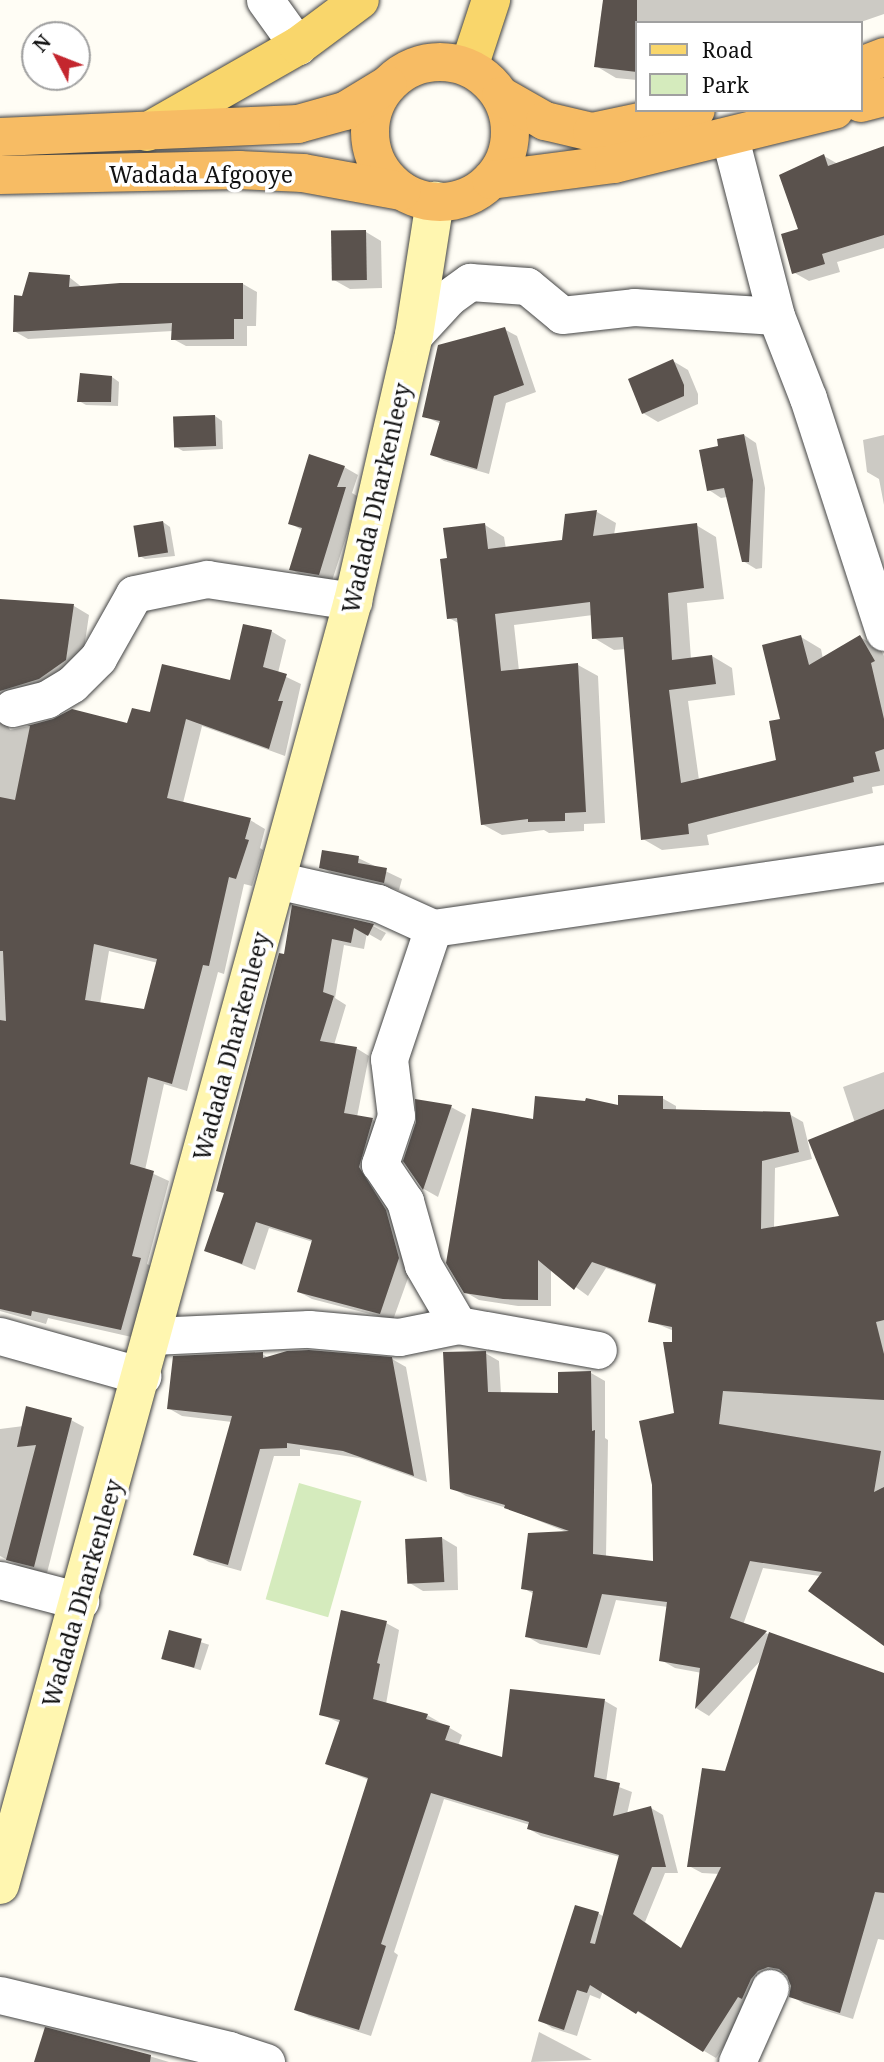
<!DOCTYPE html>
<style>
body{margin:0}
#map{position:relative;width:884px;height:2062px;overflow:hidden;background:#fffdf5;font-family:"Noto Serif",serif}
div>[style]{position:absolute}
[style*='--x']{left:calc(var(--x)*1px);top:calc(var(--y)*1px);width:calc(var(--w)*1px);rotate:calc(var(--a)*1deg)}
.green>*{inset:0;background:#d5ebbd;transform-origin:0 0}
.shadow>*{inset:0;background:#0003;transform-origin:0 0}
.building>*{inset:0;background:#5a524d;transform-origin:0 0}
.roads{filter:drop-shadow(0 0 2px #444) drop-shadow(0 0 2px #444)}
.minor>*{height:37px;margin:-18.5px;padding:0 18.5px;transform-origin:18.5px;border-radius:18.5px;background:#fff}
.secondary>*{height:38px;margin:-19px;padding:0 19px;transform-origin:19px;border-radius:19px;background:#fff6b0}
.primary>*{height:38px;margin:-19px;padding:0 19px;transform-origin:19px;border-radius:19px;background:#f9d66b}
.trunk>*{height:38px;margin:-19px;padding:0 19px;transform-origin:19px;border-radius:19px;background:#f7bc64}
.trunk>.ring{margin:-19px;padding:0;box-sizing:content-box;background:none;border:38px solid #f7bc64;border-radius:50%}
span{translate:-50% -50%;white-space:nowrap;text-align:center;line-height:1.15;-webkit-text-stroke:7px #fff;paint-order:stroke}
.street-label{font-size:23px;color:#111}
.legend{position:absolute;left:635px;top:21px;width:228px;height:91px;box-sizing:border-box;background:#fff;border:2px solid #a0a0a0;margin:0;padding:9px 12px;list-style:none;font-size:21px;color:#111}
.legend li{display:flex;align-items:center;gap:14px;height:35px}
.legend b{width:35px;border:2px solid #a0a0a0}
.north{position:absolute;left:21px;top:21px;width:70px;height:70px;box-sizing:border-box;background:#fff;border:2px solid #a0a0a0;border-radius:50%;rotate:312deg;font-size:19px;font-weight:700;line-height:28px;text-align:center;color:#111}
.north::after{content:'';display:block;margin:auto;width:24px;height:32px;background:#c4262e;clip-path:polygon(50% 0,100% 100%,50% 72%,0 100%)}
</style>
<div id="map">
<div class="green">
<div style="left:299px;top:1483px;width:65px;height:121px;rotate:16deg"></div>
</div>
<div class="shadow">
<div style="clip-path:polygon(605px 0,884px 0,884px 14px,858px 23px,637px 23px,637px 80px,616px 78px,596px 66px)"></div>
<div style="clip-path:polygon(884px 147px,884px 248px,837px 262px,840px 272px,809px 281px,793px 272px,801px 230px,824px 156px,838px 164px)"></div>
<div style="clip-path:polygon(366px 232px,381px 241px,382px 288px,350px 289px,334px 280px)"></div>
<div style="clip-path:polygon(69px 277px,83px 288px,243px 284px,257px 292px,256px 326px,247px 326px,247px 346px,186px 346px,173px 339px,173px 331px,28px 339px,14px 331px,23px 298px)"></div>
<div style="clip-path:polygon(504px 329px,517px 336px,536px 392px,506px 403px,489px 474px,444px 461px,432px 454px,441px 424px,424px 416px)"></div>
<div style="clip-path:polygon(673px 361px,688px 370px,698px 394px,698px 404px,658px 422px,643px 413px)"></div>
<div style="clip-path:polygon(112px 377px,119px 382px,118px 406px,86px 405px,79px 401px)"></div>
<div style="clip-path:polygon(215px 416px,222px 421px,223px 449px,183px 451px,176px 447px)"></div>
<div style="clip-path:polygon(744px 435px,756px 443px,765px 488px,762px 568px,756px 569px,743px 561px,727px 497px,721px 498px,709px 490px,721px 447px)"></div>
<div style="clip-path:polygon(884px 435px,884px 505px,879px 479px,867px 472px,863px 440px)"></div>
<div style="clip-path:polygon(344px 467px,358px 475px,352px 493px,359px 497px,332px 581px,304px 577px,291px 569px,303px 531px,290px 523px)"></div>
<div style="clip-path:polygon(597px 512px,616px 523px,614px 535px,696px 525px,716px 537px,724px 599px,687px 603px,691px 659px,712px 656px,732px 668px,735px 695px,688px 701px,699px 780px,778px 761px,782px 720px,801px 637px,821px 649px,823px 659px,860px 637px,880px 648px,884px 656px,884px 785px,872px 787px,873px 793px,707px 835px,709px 845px,662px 850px,643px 839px,626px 649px,614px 650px,594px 638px,593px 615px,514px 625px,519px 671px,578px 665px,598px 676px,605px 823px,584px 824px,584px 831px,549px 833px,544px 830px,502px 835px,482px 824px,460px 624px,449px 618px,448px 560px,485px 525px,504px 537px,506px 549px,564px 542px)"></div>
<div style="clip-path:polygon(163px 522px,170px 527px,175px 556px,145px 559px,138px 555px)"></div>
<div style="clip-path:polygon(evenodd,0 600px,74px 606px,89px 615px,81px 669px,6px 722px,10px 730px,53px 721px,129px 726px,232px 682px,271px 631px,286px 640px,278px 673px,301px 684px,285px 756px,202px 726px,183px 803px,250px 820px,265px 829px,260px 848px,263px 850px,252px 886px,244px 884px,224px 974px,218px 972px,187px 1091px,164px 1084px,145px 1170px,169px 1181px,147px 1264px,155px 1268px,136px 1338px,48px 1318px,46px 1324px,0 1311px,0 600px,109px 951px,158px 963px,145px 1011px,100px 1004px,109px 951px)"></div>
<div style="clip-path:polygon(358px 858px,402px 879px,399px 890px,336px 876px,321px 867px)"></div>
<div style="clip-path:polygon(294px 907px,373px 926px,386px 933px,381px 941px,367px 933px,364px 949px,344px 945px,335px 998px,346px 1005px,334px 1045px,356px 1048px,369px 1056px,357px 1117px,373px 1120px,385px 1127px,398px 1219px,412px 1267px,393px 1320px,312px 1299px,299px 1292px,313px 1242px,269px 1228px,255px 1270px,207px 1251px,226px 1194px,218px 1190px,285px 956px)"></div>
<div style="clip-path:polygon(884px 1072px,884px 1644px,820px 1576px,763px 1568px,743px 1625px,884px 1675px,884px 1940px,878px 1939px,853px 2019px,804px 2004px,791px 1996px,793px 1985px,788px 1974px,782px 1973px,771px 1977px,716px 2058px,603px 1991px,600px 1999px,590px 1995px,577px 2036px,552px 2028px,540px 2020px,598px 1913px,604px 1917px,620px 1857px,541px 1836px,529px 1829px,530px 1825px,444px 1799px,394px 1952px,398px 1955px,371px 2036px,309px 2016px,296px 2009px,369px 1780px,327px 1763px,340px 1723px,321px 1714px,386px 1623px,399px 1630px,386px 1704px,427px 1715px,462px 1735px,458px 1746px,503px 1759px,511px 1690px,605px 1701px,617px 1708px,606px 1782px,632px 1792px,627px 1814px,651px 1808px,663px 1815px,678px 1873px,665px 1873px,645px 1922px,682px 1949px,720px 1874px,702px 1873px,689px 1866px,726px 1772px,763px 1658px,709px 1716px,696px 1708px,702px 1673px,675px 1668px,661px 1660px,668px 1607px,616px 1600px,600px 1655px,540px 1644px,526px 1636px,534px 1594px,523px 1588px,569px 1533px,507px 1508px,466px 1496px,452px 1488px,485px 1353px,499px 1361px,501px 1394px,559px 1395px,591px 1373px,605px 1381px,605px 1438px,608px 1440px,606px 1557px,654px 1563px,676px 1414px,674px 1331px,650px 1321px,658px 1286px,606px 1268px,588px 1296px,551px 1269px,551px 1306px,518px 1306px,479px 1300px,465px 1292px,534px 1121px,662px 1098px,676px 1106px,676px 1111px,789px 1114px,803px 1122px,812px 1159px,775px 1168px,774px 1229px,841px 1218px,855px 1123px,843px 1087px)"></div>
<div style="clip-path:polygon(451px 1107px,466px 1115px,438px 1197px,424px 1189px,405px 1161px)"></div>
<div style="clip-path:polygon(262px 1354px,269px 1358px,392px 1359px,406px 1367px,427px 1482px,359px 1458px,300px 1449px,300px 1456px,274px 1456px,241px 1571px,209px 1562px,195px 1554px,232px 1422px,182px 1416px,168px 1408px)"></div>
<div style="clip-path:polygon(71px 1420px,84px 1427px,47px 1573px,21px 1567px,0 1556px,0 1429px)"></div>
<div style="clip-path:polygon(442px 1538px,457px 1547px,458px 1590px,423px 1591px,408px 1582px)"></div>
<div style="left:170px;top:1632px;width:41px;height:27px;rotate:18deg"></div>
<div style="clip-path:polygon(539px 2032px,581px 2054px,592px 2060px,531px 2062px)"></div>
<div style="clip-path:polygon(119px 2047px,169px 2062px,36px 2062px)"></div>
</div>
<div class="building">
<div style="clip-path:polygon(603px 0,637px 0,637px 72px,594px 67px)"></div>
<div style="clip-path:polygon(884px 146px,884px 235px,822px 254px,825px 264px,792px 274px,781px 234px,798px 229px,779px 175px,824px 154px,828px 166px)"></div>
<div style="left:366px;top:230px;width:50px;height:35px;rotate:89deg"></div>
<div style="clip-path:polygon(29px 272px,70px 275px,69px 287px,120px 283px,243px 283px,243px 319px,234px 319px,234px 339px,171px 340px,172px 323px,13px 332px,14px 295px,22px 296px)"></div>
<div style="clip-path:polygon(505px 327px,524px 385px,494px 396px,477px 469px,430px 455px,440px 421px,422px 417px,438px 345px)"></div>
<div style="clip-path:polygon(673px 359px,684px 385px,684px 396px,642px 414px,628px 379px)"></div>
<div style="clip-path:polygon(80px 373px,112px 376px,111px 402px,77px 402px)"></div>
<div style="left:215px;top:415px;width:31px;height:42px;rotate:88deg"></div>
<div style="clip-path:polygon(744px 434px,753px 480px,749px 562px,742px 562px,724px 488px,707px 491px,699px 450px,718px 446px,717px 439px)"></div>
<div style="clip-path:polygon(309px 454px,345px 466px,337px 487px,346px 487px,319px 575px,289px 570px,302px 528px,288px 524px)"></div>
<div style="clip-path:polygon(597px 510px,593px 536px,697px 523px,704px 588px,668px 593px,672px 660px,712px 655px,716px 684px,669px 690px,681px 783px,776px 760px,769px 721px,780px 719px,762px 645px,801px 635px,809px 665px,860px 635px,875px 661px,871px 663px,884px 719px,884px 749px,875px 752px,880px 771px,853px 777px,854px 782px,688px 824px,689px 834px,641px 840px,623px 637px,592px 639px,590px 602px,495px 614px,501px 671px,578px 663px,586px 812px,565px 813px,565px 821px,528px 822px,528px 819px,481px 825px,457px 618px,447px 619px,440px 559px,447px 558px,443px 528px,485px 523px,488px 549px,562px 540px,565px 514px)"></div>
<div style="left:163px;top:521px;width:32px;height:30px;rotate:81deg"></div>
<div style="clip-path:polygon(0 599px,74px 604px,66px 660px,39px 679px,0 691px)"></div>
<div style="clip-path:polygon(evenodd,243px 624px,272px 630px,263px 667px,287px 674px,278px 701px,283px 701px,269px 749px,186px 719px,167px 798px,251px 818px,245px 839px,249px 840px,236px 879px,229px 877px,209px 966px,203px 965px,172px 1084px,148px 1077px,130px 1164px,154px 1171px,132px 1256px,141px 1258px,121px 1330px,32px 1311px,31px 1316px,0 1309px,0 1020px,6px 1021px,3px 951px,0 951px,0 797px,15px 800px,30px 726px,27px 726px,53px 719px,72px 709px,127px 723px,132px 708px,150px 712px,162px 664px,230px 680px,243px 624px,94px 944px,157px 959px,144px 1009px,85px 1000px,94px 944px)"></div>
<div style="clip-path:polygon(322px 850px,359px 856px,358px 863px,387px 868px,384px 883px,319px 868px)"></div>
<div style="clip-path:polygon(292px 905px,374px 924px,368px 936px,354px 928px,351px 943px,332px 939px,323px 992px,334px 996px,320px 1041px,357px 1047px,344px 1113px,373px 1118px,359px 1167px,386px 1210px,399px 1258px,380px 1314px,297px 1292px,312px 1240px,256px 1222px,242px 1264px,204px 1251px,224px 1193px,216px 1191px,279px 953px,284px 954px)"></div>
<div style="clip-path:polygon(618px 1095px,663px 1096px,663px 1109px,790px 1112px,799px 1152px,762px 1161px,761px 1229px,839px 1216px,808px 1140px,884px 1109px,884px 1320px,876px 1322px,884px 1354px,884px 1400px,723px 1391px,719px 1424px,881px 1451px,874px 1492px,884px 1487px,884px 1646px,808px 1591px,822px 1572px,750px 1561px,730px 1618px,767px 1631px,695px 1709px,700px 1668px,659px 1661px,667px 1602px,602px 1594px,587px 1648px,525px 1637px,533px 1591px,521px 1589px,528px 1533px,569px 1531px,504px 1508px,505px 1505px,450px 1489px,443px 1352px,486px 1351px,488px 1392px,558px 1393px,558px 1372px,591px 1371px,592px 1431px,595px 1430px,593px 1554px,653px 1561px,652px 1485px,639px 1421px,674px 1413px,663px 1342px,672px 1342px,672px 1327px,648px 1322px,656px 1284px,592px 1262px,574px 1290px,538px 1260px,538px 1300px,503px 1299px,464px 1293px,446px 1263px,472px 1108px,533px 1119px,535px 1096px,585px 1101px,586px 1098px,618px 1105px)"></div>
<div style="clip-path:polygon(415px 1099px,452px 1105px,423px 1190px,403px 1161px,416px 1122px)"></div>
<div style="clip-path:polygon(309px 1350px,392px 1357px,414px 1476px,343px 1451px,287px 1443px,287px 1448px,260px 1449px,228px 1565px,193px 1555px,232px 1416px,167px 1409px,173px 1356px,263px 1352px,263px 1358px,287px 1351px)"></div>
<div style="clip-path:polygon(26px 1406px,72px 1418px,34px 1567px,6px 1560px,36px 1445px,17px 1447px)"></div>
<div style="left:442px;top:1537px;width:45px;height:37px;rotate:87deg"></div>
<div style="clip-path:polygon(341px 1610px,387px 1621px,377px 1663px,380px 1664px,373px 1699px,428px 1714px,426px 1719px,450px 1726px,445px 1740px,502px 1757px,510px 1689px,605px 1699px,594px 1777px,620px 1783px,613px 1816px,651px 1806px,666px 1867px,652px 1867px,633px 1914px,681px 1948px,721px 1867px,687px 1867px,702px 1768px,725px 1771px,769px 1632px,884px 1673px,884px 1893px,875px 1892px,840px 2013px,789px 1997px,791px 1986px,787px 1976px,779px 1969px,768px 1967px,758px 1971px,751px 1979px,742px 1999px,738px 1997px,703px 2052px,638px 2011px,636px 2014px,590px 1985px,587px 1993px,577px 1990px,564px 2030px,538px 2021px,575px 1905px,599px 1912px,590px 1943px,595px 1944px,619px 1855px,527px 1829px,529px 1822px,431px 1793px,381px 1944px,386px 1946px,359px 2030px,294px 2010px,368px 1778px,325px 1764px,340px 1720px,319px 1715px)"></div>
<div style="left:169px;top:1630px;width:34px;height:30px;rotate:15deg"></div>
<div style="clip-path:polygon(45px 2027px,151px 2055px,150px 2062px,34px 2062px)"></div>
</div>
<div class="roads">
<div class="minor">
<div style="--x:265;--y:0;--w:57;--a:54.3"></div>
<div style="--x:730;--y:138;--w:184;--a:75.5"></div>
<div style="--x:776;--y:316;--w:88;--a:68.7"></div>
<div style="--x:808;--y:398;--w:246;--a:72"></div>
<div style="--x:414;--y:335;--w:52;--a:-47.4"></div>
<div style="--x:449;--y:297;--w:26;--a:-36"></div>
<div style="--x:470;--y:282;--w:57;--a:4"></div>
<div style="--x:527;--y:286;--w:45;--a:39.6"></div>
<div style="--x:562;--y:315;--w:72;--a:-6.3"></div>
<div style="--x:634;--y:307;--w:142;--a:3.6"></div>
<div style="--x:12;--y:708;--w:36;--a:-14"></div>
<div style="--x:47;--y:699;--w:29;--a:-31"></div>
<div style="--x:72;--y:684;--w:37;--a:-45"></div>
<div style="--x:98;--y:658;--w:73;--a:-60.6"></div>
<div style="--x:134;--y:594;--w:75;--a:-11.6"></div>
<div style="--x:207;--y:579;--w:148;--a:8.6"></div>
<div style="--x:276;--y:880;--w:105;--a:12.7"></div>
<div style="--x:378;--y:903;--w:60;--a:24.4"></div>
<div style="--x:433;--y:928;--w:456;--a:-8.2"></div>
<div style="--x:433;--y:928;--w:138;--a:108.6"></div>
<div style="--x:389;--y:1059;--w:57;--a:83"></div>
<div style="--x:396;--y:1116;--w:51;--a:108.4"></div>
<div style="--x:380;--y:1164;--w:45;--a:56"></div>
<div style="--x:405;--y:1201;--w:66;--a:74.3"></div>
<div style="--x:423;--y:1265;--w:69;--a:59.7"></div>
<div style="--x:0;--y:1336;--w:148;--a:15.7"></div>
<div style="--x:152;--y:1336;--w:157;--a:-2.6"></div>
<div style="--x:309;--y:1329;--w:90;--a:5.1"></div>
<div style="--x:399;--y:1337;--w:60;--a:-11.5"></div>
<div style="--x:458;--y:1325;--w:142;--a:10.1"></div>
<div style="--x:0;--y:1580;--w:83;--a:14.7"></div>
<div style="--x:0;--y:1995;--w:236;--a:13.5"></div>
<div style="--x:229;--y:2050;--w:39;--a:18"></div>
<div style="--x:737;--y:2062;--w:81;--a:-66"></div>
</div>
<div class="secondary">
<div style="--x:0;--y:1885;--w:1332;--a:-74.63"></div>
<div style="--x:353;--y:601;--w:273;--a:-77.1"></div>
<div style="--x:414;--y:335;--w:136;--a:-81.1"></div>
</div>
<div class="primary">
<div style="--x:469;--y:67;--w:71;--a:-71.8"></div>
<div style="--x:147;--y:132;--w:174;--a:-29.7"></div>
<div style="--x:298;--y:46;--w:77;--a:-36.6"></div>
</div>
<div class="trunk">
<div class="ring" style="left:370px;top:62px;width:102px;height:102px"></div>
<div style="--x:861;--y:66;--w:25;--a:-21"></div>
<div style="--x:501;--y:96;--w:51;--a:29.6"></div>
<div style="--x:545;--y:121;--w:48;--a:13.2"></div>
<div style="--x:592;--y:132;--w:106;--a:-11.9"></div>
<div style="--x:861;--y:103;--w:24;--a:-15"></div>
<div style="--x:0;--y:137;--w:298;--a:-2.5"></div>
<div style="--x:298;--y:124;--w:49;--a:-15.5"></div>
<div style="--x:345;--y:111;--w:50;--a:-31.2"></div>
<div style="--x:0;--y:175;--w:239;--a:-1.2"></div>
<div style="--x:239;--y:170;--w:64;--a:2.7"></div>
<div style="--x:303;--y:173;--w:100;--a:10.4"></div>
<div style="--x:491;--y:180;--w:124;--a:-7.4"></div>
<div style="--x:614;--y:164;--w:227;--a:-13.8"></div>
</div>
</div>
<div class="street-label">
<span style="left:201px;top:174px">Wadada Afgooye</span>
<span style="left:376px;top:498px;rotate:-77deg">Wadada Dharkenleey</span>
<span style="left:231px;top:1046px;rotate:-75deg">Wadada Dharkenleey</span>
<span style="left:82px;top:1593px;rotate:-74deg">Wadada Dharkenleey</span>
</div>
<ul class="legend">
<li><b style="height:9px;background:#f9d66b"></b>Road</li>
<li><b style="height:19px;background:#d5ebbd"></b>Park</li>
</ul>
<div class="north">N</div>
</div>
